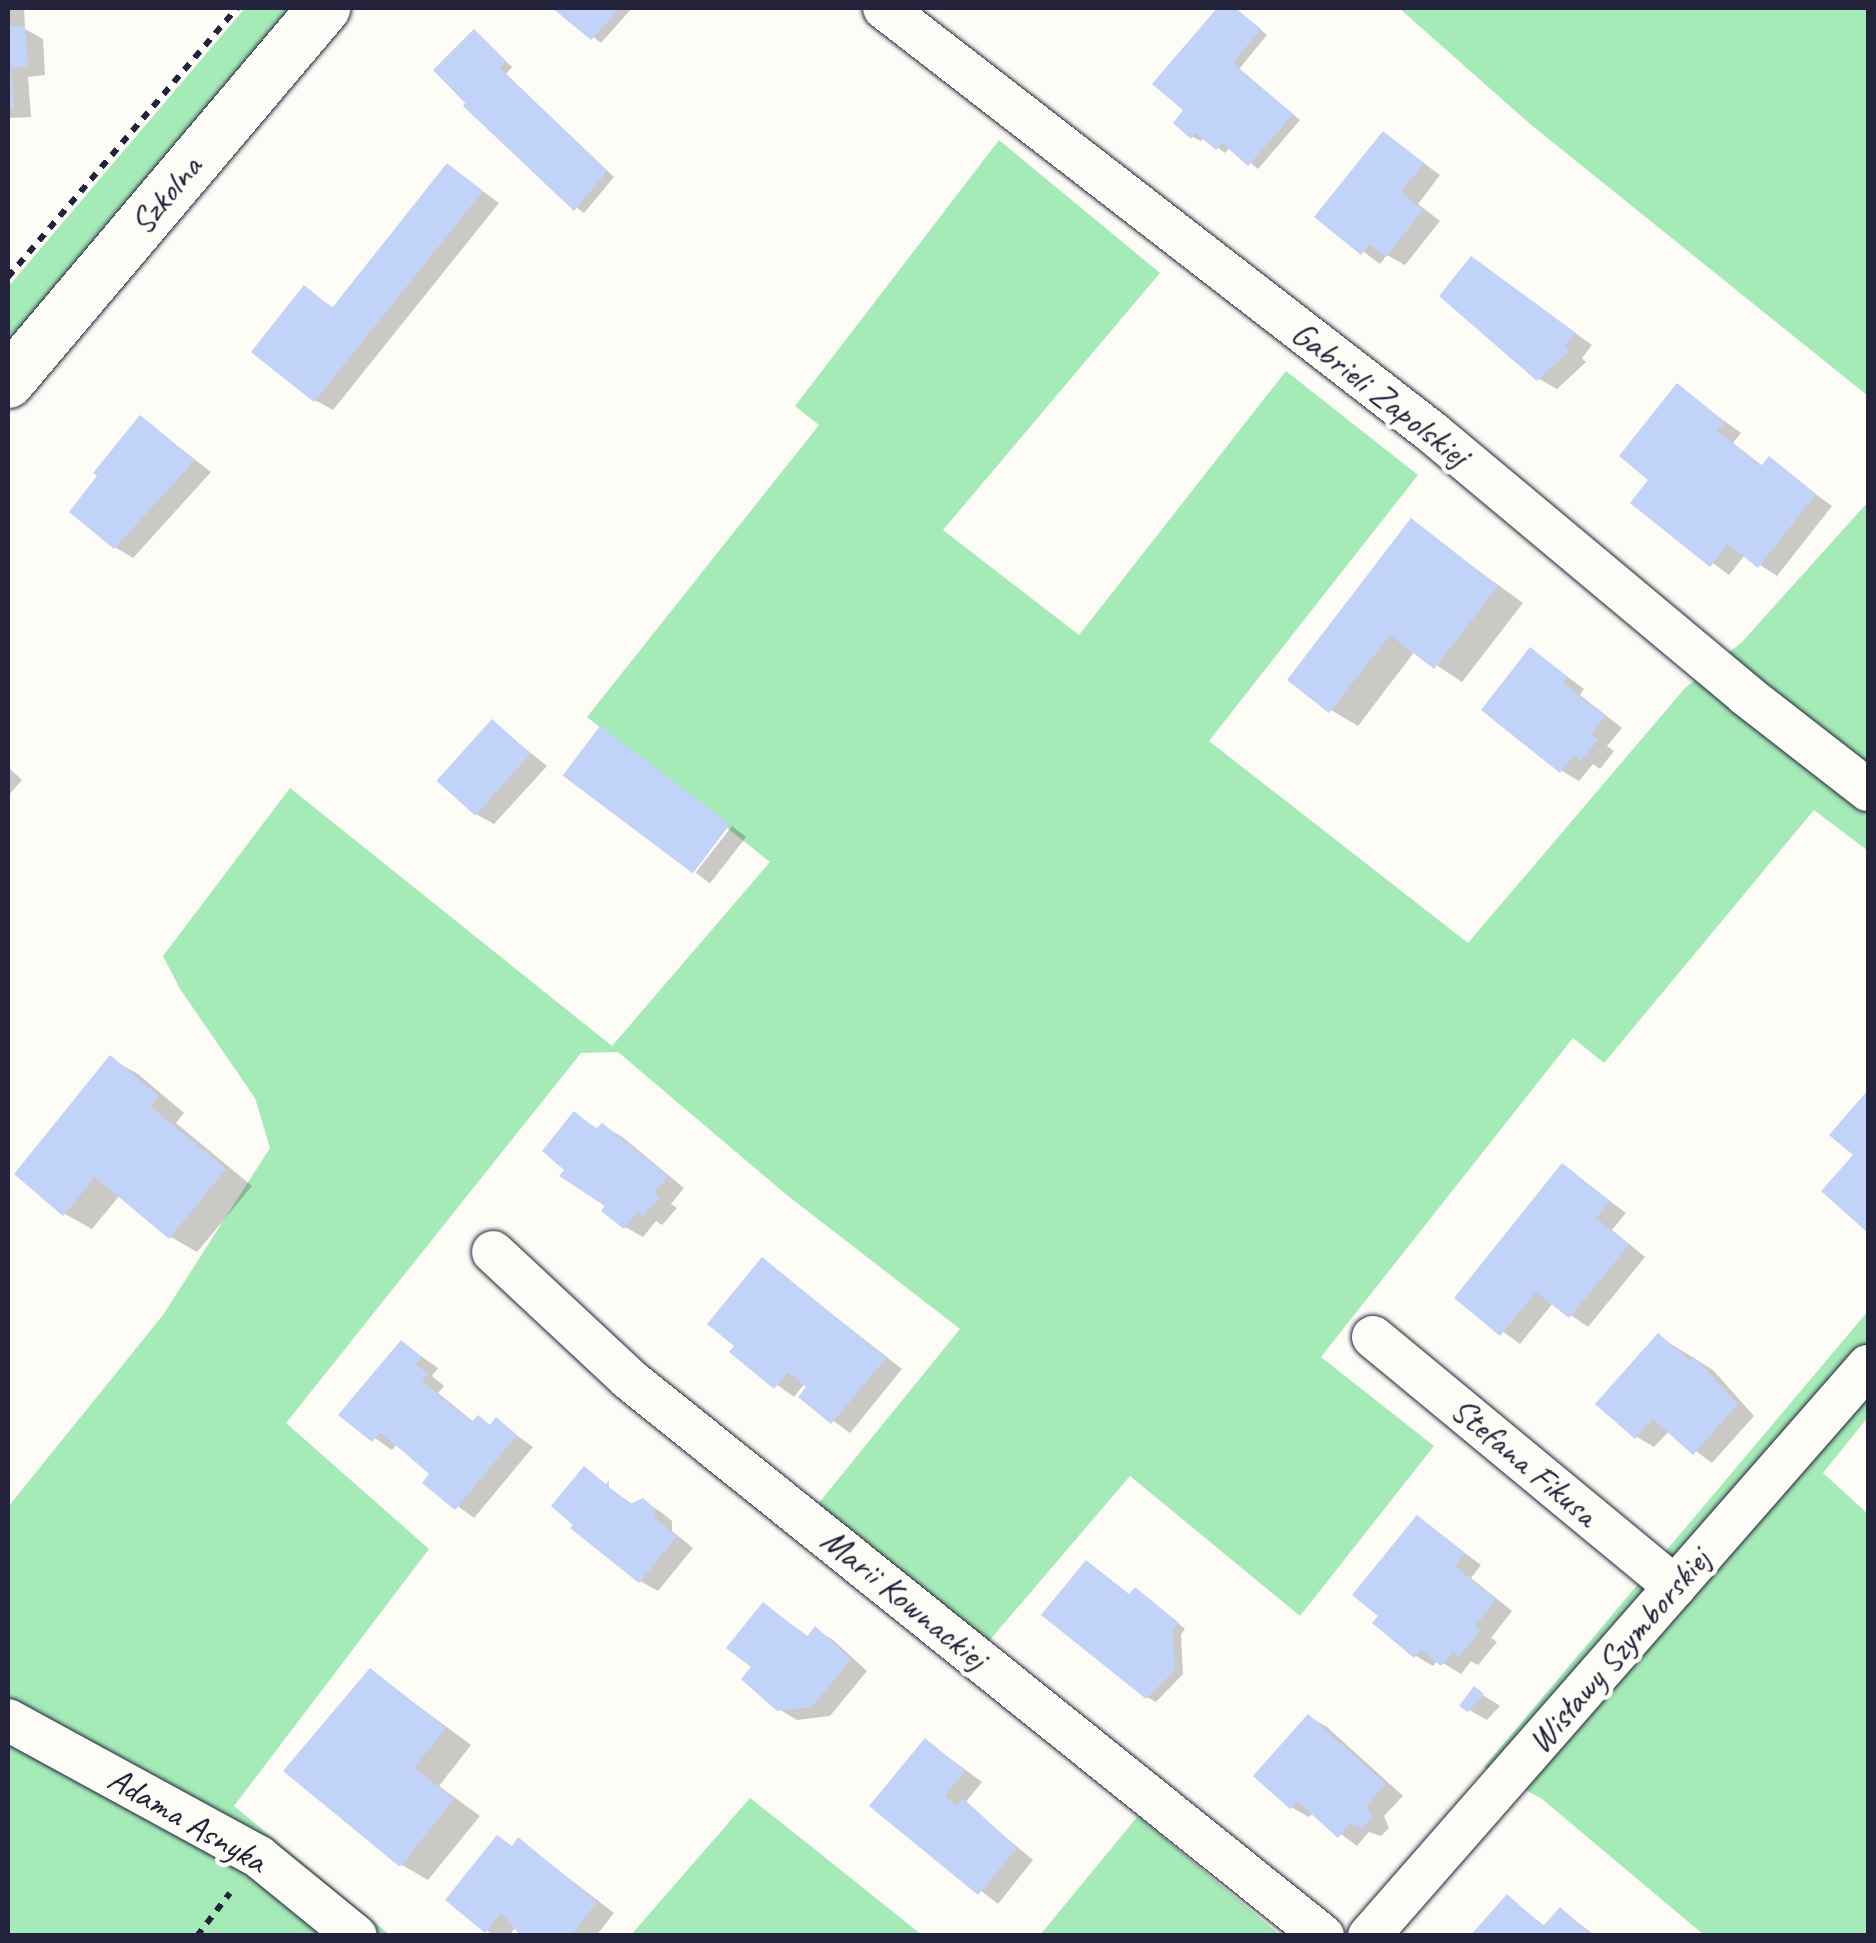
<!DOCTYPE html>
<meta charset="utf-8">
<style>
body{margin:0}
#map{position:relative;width:1876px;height:1943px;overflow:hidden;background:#fdfcf7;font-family:Caveat,sans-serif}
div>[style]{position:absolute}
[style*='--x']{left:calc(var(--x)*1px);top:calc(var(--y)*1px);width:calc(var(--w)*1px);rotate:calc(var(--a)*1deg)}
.green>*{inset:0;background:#a5ebb7}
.shadow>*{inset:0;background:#0003;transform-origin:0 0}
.building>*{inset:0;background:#c1d3f8;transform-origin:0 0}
.path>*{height:6px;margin-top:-3px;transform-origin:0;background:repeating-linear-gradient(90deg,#22223b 0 8px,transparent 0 16px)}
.roads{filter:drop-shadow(0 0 2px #22223b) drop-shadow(0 0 2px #22223b)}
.minor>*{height:42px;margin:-21px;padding:0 21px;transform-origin:21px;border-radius:21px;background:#fdfcf7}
.tertiary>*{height:52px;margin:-26px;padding:0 26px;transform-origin:26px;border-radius:26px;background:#fdfcf7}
span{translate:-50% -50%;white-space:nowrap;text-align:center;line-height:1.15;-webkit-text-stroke:9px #fdfcf7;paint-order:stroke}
.street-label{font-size:35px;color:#22223b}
.frame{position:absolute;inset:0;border:10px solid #22223b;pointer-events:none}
</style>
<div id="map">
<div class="green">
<div style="clip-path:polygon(245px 8px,298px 8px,8px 351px,8px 287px)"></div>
<div style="clip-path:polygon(1399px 8px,1868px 8px,1868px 396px,1530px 124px)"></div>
<div style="clip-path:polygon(999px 140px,1160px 273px,943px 530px,1079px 635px,1286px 371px,1418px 475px,1209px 741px,1468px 943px,1685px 688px,1742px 642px,1868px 502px,1868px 851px,1814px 810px,1604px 1063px,1573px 1038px,1321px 1357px,1434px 1446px,1300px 1616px,1130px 1476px,983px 1648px,814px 1509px,960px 1329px,788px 1196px,618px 1052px,581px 1053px,286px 1423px,429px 1549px,234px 1806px,390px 1935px,8px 1936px,8px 1507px,163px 1315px,270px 1148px,255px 1098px,180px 989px,163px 956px,290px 788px,612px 1046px,770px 862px,587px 717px,819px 425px,795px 406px)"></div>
<div style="clip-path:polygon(1868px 1311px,1868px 1417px,1823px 1473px,1868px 1514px,1868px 1935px,1704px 1935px,1542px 1799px,1484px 1767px)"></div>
<div style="clip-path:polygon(750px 1798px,807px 1843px,922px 1935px,631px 1935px)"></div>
<div style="clip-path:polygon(1138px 1816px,1280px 1935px,1040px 1935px)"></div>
</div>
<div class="shadow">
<div style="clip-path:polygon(8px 8px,24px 8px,25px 29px,43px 39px,45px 75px,28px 77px,31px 117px,10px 118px,8px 129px)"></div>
<div style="clip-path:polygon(556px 8px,632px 8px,601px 43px)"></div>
<div style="clip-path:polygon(1221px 8px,1235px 8px,1267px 35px,1239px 69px,1300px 120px,1258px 169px,1230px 147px,1225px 153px,1204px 137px,1201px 141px,1193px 137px,1187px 110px,1156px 84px)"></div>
<div style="clip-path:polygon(474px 32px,512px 67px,506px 74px,614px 177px,584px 213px,550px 188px,466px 106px)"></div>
<div style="clip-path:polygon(1384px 134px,1440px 175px,1418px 204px,1440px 221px,1405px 265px,1387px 255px,1380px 264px,1317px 217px)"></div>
<div style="clip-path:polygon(448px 166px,499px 203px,333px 410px,315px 400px,305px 289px,334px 308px)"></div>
<div style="clip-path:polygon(1471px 259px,1592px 345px,1582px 358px,1586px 362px,1557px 389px,1539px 379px)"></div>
<div style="clip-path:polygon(1677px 387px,1741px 433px,1733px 443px,1764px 467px,1769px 460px,1832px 506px,1777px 576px,1745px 555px,1729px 575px,1633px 503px,1652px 480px)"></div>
<div style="clip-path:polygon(141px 418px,211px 472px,133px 558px,115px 547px)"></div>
<div style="clip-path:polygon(1411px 522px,1523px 603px,1462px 682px,1415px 651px,1358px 726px,1331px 710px)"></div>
<div style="clip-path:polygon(1531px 650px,1584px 689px,1580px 695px,1622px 728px,1607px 746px,1614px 751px,1600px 769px,1593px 764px,1579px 781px,1562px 771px)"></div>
<div style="clip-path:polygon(492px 722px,547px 766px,494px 824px,476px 814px)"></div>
<div style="clip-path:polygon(601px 730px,728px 823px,693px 870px)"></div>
<div style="clip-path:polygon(8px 767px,22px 780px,8px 796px)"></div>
<div style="left:732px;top:826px;width:18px;height:59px;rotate:38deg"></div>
<div style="clip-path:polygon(111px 1059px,138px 1074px,184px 1113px,176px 1123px,252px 1186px,197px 1252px,171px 1237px,120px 1195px,92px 1229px,65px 1214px,17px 1174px)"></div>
<div style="clip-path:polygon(1868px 1094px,1868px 1229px,1825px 1191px,1856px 1155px,1833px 1134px)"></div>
<div style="clip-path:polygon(575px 1114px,599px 1130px,603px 1126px,621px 1136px,684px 1188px,671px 1204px,677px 1208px,662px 1225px,656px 1221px,643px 1237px,625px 1227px,567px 1169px)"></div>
<div style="clip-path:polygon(1563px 1166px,1626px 1213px,1612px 1230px,1645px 1257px,1588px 1327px,1553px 1303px,1520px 1344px,1457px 1298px)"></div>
<div style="clip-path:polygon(763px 1260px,902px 1369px,850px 1433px,801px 1397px,810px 1387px,805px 1383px,794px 1397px,732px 1352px)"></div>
<div style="clip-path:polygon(1658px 1336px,1713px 1370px,1754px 1416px,1712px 1463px,1669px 1431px,1654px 1447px,1637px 1437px)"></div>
<div style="clip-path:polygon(402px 1343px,438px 1368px,432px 1376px,444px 1386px,438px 1393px,475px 1423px,478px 1418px,492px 1426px,497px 1421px,533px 1447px,474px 1518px,425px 1482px,432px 1474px,397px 1444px,392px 1450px,342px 1415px)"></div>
<div style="clip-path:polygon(584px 1469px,633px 1505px,643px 1501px,661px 1512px,672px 1521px,672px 1531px,693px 1548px,658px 1591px,640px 1581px)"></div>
<div style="clip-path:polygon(1418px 1518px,1481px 1565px,1471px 1578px,1512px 1611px,1491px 1638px,1497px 1642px,1478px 1665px,1471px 1661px,1461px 1674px,1438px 1660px,1433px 1666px,1416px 1656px)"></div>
<div style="clip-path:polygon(1144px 1595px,1185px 1629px,1181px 1634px,1183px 1674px,1156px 1702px,1147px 1697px,1131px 1596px)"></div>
<div style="clip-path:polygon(764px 1605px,809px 1637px,816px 1630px,833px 1640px,867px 1671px,830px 1716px,797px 1720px,779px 1709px,754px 1667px)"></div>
<div style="clip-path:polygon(371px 1671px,471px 1745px,439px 1786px,480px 1816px,428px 1880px,402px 1865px)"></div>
<div style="clip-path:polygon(1475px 1690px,1500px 1706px,1487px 1720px,1469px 1710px)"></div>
<div style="clip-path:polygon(1309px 1717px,1327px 1727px,1403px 1796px,1384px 1816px,1389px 1828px,1381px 1836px,1369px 1832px,1357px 1846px,1313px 1813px,1309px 1817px,1291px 1807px)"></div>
<div style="clip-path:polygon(926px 1741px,982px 1782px,965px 1803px,1033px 1860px,998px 1904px,873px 1806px)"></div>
<div style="clip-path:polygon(519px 1840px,614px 1913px,596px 1936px,525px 1936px,515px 1928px,509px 1936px,494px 1936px,448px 1900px)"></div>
<div style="clip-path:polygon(1507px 1897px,1546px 1927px,1561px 1910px,1596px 1936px,1473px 1936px)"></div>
</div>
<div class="building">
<div style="clip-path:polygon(552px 8px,620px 8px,591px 40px)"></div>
<div style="clip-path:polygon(1217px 8px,1235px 8px,1261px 29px,1233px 63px,1293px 114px,1248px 166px,1222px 143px,1216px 150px,1196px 133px,1191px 139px,1173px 123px,1183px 110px,1152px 84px)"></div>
<div style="clip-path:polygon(25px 26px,28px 66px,11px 68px,14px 108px,8px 108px,8px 27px)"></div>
<div style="clip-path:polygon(474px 29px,506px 61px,500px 68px,607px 171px,574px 211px,463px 106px,465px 103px,433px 70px)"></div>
<div style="clip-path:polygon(1383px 131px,1424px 163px,1401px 192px,1423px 210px,1386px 257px,1370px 244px,1361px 255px,1314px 217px)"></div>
<div style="clip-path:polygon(447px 163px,483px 191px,314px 402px,251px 352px,304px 285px,332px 308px)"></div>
<div style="clip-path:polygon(1471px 256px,1576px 333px,1565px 346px,1570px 350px,1537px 381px,1439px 296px)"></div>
<div style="clip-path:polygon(1677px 383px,1725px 422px,1717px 431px,1761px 466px,1769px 456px,1816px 494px,1758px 568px,1728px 544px,1710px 567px,1630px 503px,1648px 480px,1619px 456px)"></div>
<div style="clip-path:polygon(140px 415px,195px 460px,114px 549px,69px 512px,97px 476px,93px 473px)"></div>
<div style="clip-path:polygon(1411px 518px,1498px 586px,1434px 669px,1390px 635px,1329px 713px,1287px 680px)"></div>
<div style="clip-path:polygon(1530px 647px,1568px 677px,1563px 683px,1605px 716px,1591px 734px,1598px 740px,1581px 761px,1574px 755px,1560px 773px,1481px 710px)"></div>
<div style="left:492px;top:719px;width:52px;height:83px;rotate:42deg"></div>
<div style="left:600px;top:726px;width:163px;height:62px;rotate:37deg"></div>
<div style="clip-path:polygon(110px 1055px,159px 1096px,150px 1106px,226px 1169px,169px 1239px,95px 1177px,63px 1216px,14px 1174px)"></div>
<div style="clip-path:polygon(1868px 1090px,1868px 1233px,1821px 1191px,1853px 1155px,1829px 1135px)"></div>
<div style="clip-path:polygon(574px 1111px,596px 1129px,602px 1123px,668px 1176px,655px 1192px,660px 1197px,643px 1216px,637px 1212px,624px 1229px,601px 1211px,605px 1206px,559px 1176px,564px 1170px,542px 1151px)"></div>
<div style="clip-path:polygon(1562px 1163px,1610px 1201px,1596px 1218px,1629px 1245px,1569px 1318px,1536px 1292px,1500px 1336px,1454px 1298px)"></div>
<div style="clip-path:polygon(762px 1257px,886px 1358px,831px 1424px,798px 1397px,806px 1387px,788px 1372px,774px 1389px,729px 1352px,734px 1346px,707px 1324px)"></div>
<div style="clip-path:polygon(1658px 1333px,1690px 1361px,1694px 1357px,1738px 1404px,1693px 1455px,1653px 1419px,1635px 1439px,1595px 1404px)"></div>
<div style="clip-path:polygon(401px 1340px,422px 1357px,416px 1364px,428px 1374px,422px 1382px,472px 1422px,478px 1415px,490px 1425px,496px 1417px,517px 1435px,455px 1510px,422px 1483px,429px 1474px,405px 1453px,380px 1433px,372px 1442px,338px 1415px)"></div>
<div style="clip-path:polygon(584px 1466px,606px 1484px,609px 1480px,609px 1487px,630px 1504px,643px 1498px,655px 1509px,655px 1519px,677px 1536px,639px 1583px,570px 1528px,573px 1525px,551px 1506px)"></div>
<div style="clip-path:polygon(1417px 1515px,1465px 1553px,1455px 1566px,1496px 1600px,1475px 1626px,1480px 1631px,1459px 1657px,1453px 1652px,1441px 1666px,1421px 1650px,1414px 1658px,1372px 1623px,1378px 1616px,1352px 1595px)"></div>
<div style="clip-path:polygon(1086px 1560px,1129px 1594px,1135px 1587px,1179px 1623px,1173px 1629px,1175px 1670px,1146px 1699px,1041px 1615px)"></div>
<div style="clip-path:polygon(763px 1602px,807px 1637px,815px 1626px,851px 1659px,812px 1707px,777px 1711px,741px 1679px,751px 1667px,726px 1648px)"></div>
<div style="clip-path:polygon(370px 1668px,446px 1728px,414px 1768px,454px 1799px,400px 1867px,283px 1771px)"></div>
<div style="clip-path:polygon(1474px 1686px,1484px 1694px,1468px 1712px,1459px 1706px)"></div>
<div style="clip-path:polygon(1308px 1714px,1386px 1784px,1367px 1805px,1372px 1817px,1362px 1828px,1350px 1824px,1338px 1838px,1297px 1801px,1290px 1809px,1253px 1776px)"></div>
<div style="clip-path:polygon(925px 1738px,965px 1771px,945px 1796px,957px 1806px,963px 1798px,1017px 1848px,978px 1895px,869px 1806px)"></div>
<div style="clip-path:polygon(497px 1835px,512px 1846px,518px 1837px,597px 1902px,571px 1936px,521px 1936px,501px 1913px,485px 1933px,445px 1900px)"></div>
<div style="clip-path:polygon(1507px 1894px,1543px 1926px,1560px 1907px,1593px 1936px,1470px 1936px)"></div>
</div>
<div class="path">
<div style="--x:8;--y:277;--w:353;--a:-49.6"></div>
<div style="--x:197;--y:1936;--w:54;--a:-52.5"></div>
</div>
<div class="roads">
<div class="minor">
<div style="--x:884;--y:8;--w:694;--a:37.74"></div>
<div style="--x:1433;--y:433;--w:408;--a:39.9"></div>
<div style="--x:1746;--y:695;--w:155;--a:37.9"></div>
<div style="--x:493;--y:1252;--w:186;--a:43"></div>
<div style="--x:629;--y:1379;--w:890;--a:38.75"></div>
<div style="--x:1373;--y:1337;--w:392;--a:39.6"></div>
<div style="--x:8;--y:1720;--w:286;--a:28.6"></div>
<div style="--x:259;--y:1857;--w:125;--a:39.2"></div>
<div style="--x:1369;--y:1936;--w:758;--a:-48.8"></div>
</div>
<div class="tertiary">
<div style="--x:8;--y:382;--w:490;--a:-49.8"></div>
</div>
</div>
<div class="street-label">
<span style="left:166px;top:195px;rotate:-50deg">Szkolna</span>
<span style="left:1380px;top:394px;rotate:38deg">Gabrieli Zapolskiej</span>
<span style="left:1524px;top:1462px;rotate:40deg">Stefana Fikusa</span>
<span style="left:904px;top:1599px;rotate:39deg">Marii Kownackiej</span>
<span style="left:1619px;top:1651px;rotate:-49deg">Wisławy Szymborskiej</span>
<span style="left:187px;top:1820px;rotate:30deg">Adama Asnyka</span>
</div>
<div class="frame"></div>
</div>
